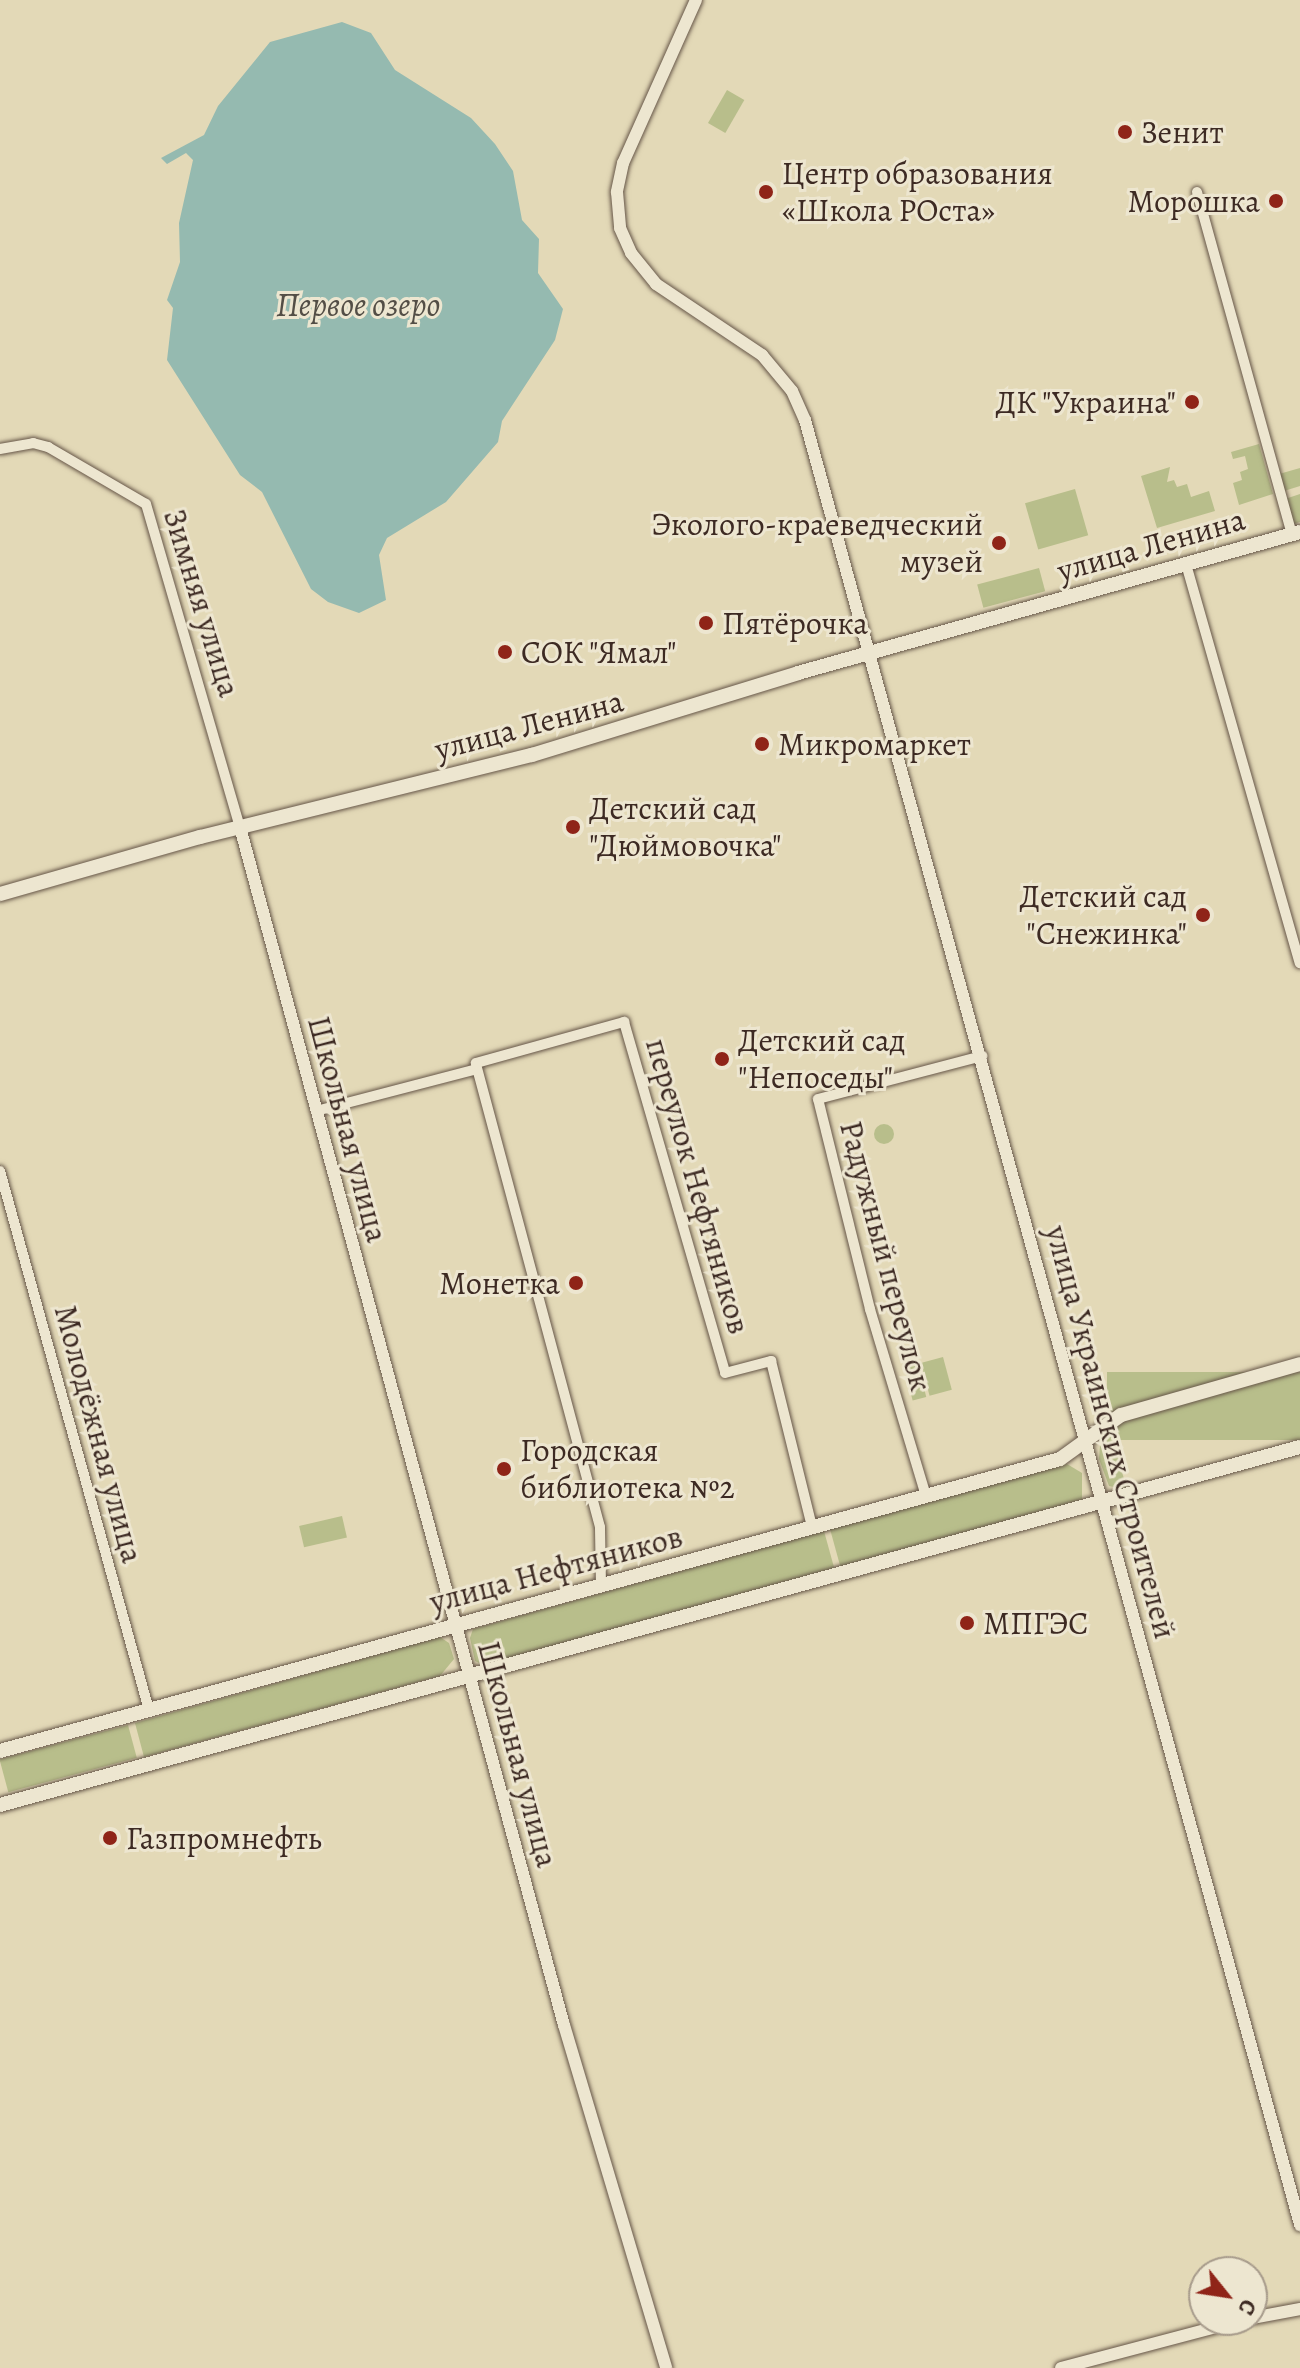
<!DOCTYPE html>
<meta charset="utf-8">
<style>
body{margin:0}
#map{position:relative;width:1300px;height:2368px;overflow:hidden;background:#e3d9b7;font-family:Alegreya,serif}
div>[style]{position:absolute}
[style*='--x']{left:calc(var(--x)*1px);top:calc(var(--y)*1px);width:calc(var(--w)*1px);rotate:calc(var(--a)*1deg)}
.green>*{inset:0;background:#b8be8b;transform-origin:0 0}
.round{border-radius:50%}
.water>*{inset:0;background:#95bab0}
.roads{filter:drop-shadow(0 0 2px #665648) drop-shadow(0 0 2px #665648)}
.minor>*{height:10px;margin:-5px;padding:0 5px;transform-origin:5px;border-radius:5px;background:#ede6d0}
.tertiary>*{height:12px;margin:-6px;padding:0 6px;transform-origin:6px;border-radius:6px;background:#ede6d0}
.secondary>*{height:14px;margin:-7px;padding:0 7px;transform-origin:7px;border-radius:7px;background:#ede6d0}
.dots>*{width:22px;height:22px;translate:-50% -50%;box-sizing:border-box;border:4px solid #ede6d0;border-radius:50%}
span{translate:-50% -50%;white-space:nowrap;text-align:center;line-height:1.15;-webkit-text-stroke:6px #ede6d0;paint-order:stroke}
.poi-label{font-size:32px;color:#3d2a23}
.left{translate:0 -50%;text-align:left}
.right{translate:-100% -50%;text-align:right}
.street-label{font-size:32px;color:#3d2a23}
.water-label{font-size:34px;color:#534e46;font-style:italic}
.north{position:absolute;left:1188px;top:2256px;width:80px;height:80px;box-sizing:border-box;background:#ede6d0;border:2px solid #a79b8b;border-radius:50%;rotate:120deg;font-size:22px;font-weight:700;line-height:32px;text-align:center;color:#3d2a23}
.north::after{content:'';display:block;margin:auto;width:28px;height:36px;background:#8f2418;clip-path:polygon(50% 0,100% 100%,50% 72%,0 100%)}
</style>
<div id="map">
<div class="green">
<div style="left:727px;top:90px;width:20px;height:38px;rotate:30deg"></div>
<div style="clip-path:polygon(1259px 444px,1273px 494px,1239px 505px,1233px 483px,1242px 480px,1240px 472px,1248px 469px,1245px 456px,1233px 459px,1231px 452px)"></div>
<div style="clip-path:polygon(1170px 467px,1167px 482px,1174px 480px,1177px 487px,1187px 484px,1191px 497px,1209px 491px,1215px 511px,1157px 528px,1141px 476px)"></div>
<div style="clip-path:polygon(1300px 468px,1300px 486px,1284px 491px,1279px 474px)"></div>
<div style="left:1075px;top:489px;width:48px;height:52px;rotate:74deg"></div>
<div style="clip-path:polygon(1300px 494px,1300px 522px,1293px 524px,1285px 499px)"></div>
<div style="left:1039px;top:568px;width:24px;height:64px;rotate:75deg"></div>
<div class="round" style="left:874px;top:1124px;width:20px;height:20px"></div>
<div style="left:943px;top:1357px;width:34px;height:23px;rotate:75deg"></div>
<div style="left:918px;top:1364px;width:34px;height:14px;rotate:76deg"></div>
<div style="left:1300px;top:1372px;width:68px;height:193px;rotate:90deg"></div>
<div style="clip-path:polygon(1110px 1428px,1127px 1490px,1109px 1486px,1099px 1459px,1100px 1445px)"></div>
<div style="clip-path:polygon(1067px 1464px,1082px 1473px,1082px 1501px,841px 1569px,830px 1529px)"></div>
<div style="left:342px;top:1516px;width:22px;height:44px;rotate:77deg"></div>
<div style="clip-path:polygon(824px 1531px,835px 1571px,483px 1665px,475px 1661px,470px 1638px,473px 1629px)"></div>
<div style="clip-path:polygon(440px 1637px,449px 1643px,454px 1659px,440px 1676px,144px 1757px,135px 1723px)"></div>
<div style="left:128px;top:1725px;width:34px;height:133px;rotate:75deg"></div>
</div>
<div class="water">
<div style="clip-path:polygon(342px 22px,371px 33px,395px 70px,471px 118px,495px 144px,513px 171px,522px 220px,539px 239px,538px 273px,563px 309px,555px 340px,502px 421px,498px 442px,446px 502px,387px 538px,379px 555px,386px 600px,359px 613px,328px 602px,311px 589px,262px 492px,240px 475px,167px 360px,173px 308px,167px 300px,180px 262px,179px 223px,193px 160px,186px 153px,167px 164px,161px 158px,204px 135px,218px 106px,270px 42px)"></div>
</div>
<div class="roads">
<div class="minor">
<div style="--x:1197;--y:192;--w:356;--a:74.5"></div>
<div style="--x:0;--y:449;--w:34;--a:-10"></div>
<div style="--x:33;--y:443;--w:16;--a:15"></div>
<div style="--x:48;--y:447;--w:113;--a:30.2"></div>
<div style="--x:146;--y:504;--w:336;--a:73.8"></div>
<div style="--x:1186;--y:564;--w:415;--a:74.1"></div>
<div style="--x:316;--y:1111;--w:166;--a:-14.6"></div>
<div style="--x:0;--y:1171;--w:559;--a:74.55"></div>
<div style="--x:926;--y:1496;--w:195;--a:-106.7"></div>
<div style="--x:870;--y:1309;--w:216;--a:-103.9"></div>
<div style="--x:818;--y:1099;--w:170;--a:-14.7"></div>
<div style="--x:601;--y:1586;--w:59;--a:-91"></div>
<div style="--x:600;--y:1527;--w:480;--a:-105"></div>
<div style="--x:476;--y:1063;--w:154;--a:-15.5"></div>
<div style="--x:624;--y:1022;--w:365;--a:73.9"></div>
<div style="--x:725;--y:1373;--w:48;--a:-14.6"></div>
<div style="--x:771;--y:1361;--w:171;--a:76.1"></div>
</div>
<div class="tertiary">
<div style="--x:696;--y:0;--w:179;--a:114.1"></div>
<div style="--x:623;--y:163;--w:30;--a:102"></div>
<div style="--x:617;--y:192;--w:36;--a:85"></div>
<div style="--x:620;--y:228;--w:27;--a:66"></div>
<div style="--x:631;--y:253;--w:40;--a:51"></div>
<div style="--x:656;--y:284;--w:128;--a:33.8"></div>
<div style="--x:762;--y:355;--w:47;--a:50.2"></div>
<div style="--x:792;--y:391;--w:32;--a:66"></div>
<div style="--x:805;--y:420;--w:1872;--a:74.66"></div>
<div style="--x:240;--y:827;--w:1241;--a:74.87"></div>
<div style="--x:564;--y:2025;--w:358;--a:73.4"></div>
<div style="--x:1252;--y:2318;--w:49;--a:-10.6"></div>
<div style="--x:1061;--y:2368;--w:188;--a:-14.8"></div>
</div>
<div class="secondary">
<div style="--x:0;--y:894;--w:208;--a:-15.9"></div>
<div style="--x:200;--y:837;--w:342;--a:-13.9"></div>
<div style="--x:532;--y:755;--w:278;--a:-17.1"></div>
<div style="--x:798;--y:673;--w:521;--a:-15.69"></div>
<div style="--x:0;--y:1751;--w:1099;--a:-15.4"></div>
<div style="--x:1060;--y:1459;--w:75;--a:-35.8"></div>
<div style="--x:1121;--y:1415;--w:186;--a:-15.9"></div>
<div style="--x:0;--y:1805;--w:1348;--a:-15.4"></div>
</div>
</div>
<div class="dots">
<div style="left:1125px;top:132px;background:#8f2418"></div>
<div style="left:766px;top:192px;background:#8f2418"></div>
<div style="left:1276px;top:201px;background:#8f2418"></div>
<div style="left:1192px;top:402px;background:#8f2418"></div>
<div style="left:999px;top:543px;background:#8f2418"></div>
<div style="left:706px;top:623px;background:#8f2418"></div>
<div style="left:505px;top:652px;background:#8f2418"></div>
<div style="left:762px;top:744px;background:#8f2418"></div>
<div style="left:573px;top:827px;background:#8f2418"></div>
<div style="left:1203px;top:915px;background:#8f2418"></div>
<div style="left:722px;top:1059px;background:#8f2418"></div>
<div style="left:576px;top:1283px;background:#8f2418"></div>
<div style="left:504px;top:1469px;background:#8f2418"></div>
<div style="left:967px;top:1623px;background:#8f2418"></div>
<div style="left:110px;top:1838px;background:#8f2418"></div>
</div>
<div class="poi-label">
<span class="left" style="left:1141px;top:132px">Зенит</span>
<span class="left" style="left:782px;top:192px">Центр образования<br>«Школа РОста»</span>
<span class="right" style="left:1260px;top:201px">Морошка</span>
<span class="right" style="left:1176px;top:402px">ДК "Украина"</span>
<span class="right" style="left:983px;top:543px">Эколого-краеведческий<br>музей</span>
<span class="left" style="left:722px;top:623px">Пятёрочка</span>
<span class="left" style="left:521px;top:652px">СОК "Ямал"</span>
<span class="left" style="left:778px;top:744px">Микромаркет</span>
<span class="left" style="left:589px;top:827px">Детский сад<br>"Дюймовочка"</span>
<span class="right" style="left:1187px;top:915px">Детский сад<br>"Снежинка"</span>
<span class="left" style="left:738px;top:1059px">Детский сад<br>"Непоседы"</span>
<span class="right" style="left:560px;top:1283px">Монетка</span>
<span class="left" style="left:520px;top:1469px">Городская<br>библиотека №2</span>
<span class="left" style="left:983px;top:1623px">МПГЭС</span>
<span class="left" style="left:126px;top:1838px">Газпромнефть</span>
</div>
<div class="street-label">
<span style="left:1151px;top:545px;rotate:-16deg">улица Ленина</span>
<span style="left:202px;top:603px;rotate:73deg">Зимняя улица</span>
<span style="left:529px;top:725px;rotate:-15deg">улица Ленина</span>
<span style="left:348px;top:1129px;rotate:75deg">Школьная улица</span>
<span style="left:698px;top:1186px;rotate:74deg">переулок Нефтяников</span>
<span style="left:886px;top:1256px;rotate:75deg">Радужный переулок</span>
<span style="left:1111px;top:1432px;rotate:75deg">улица Украинских Строителей</span>
<span style="left:99px;top:1434px;rotate:75deg">Молодёжная улица</span>
<span style="left:556px;top:1569px;rotate:-15deg">улица Нефтяников</span>
<span style="left:518px;top:1754px;rotate:75deg">Школьная улица</span>
</div>
<div class="water-label">
<span style="left:358px;top:305px">Первое озеро</span>
</div>
<div class="north">С</div>
</div>
